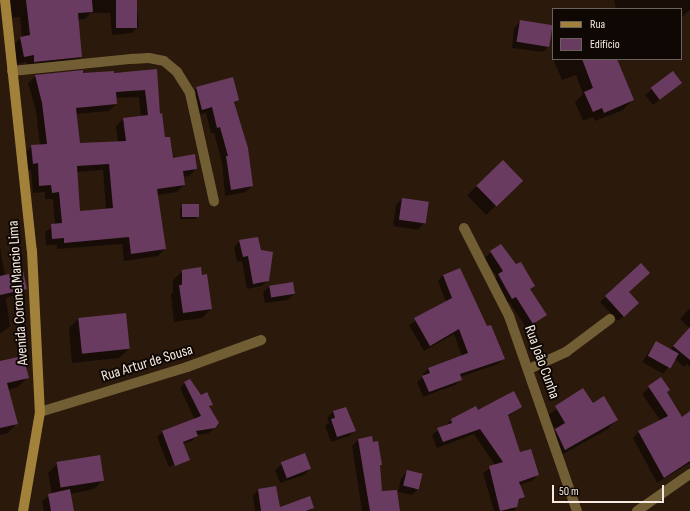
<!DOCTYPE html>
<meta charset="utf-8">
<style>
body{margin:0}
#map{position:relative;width:690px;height:511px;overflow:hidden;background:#2b1a0c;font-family:"Sofia Sans Condensed",sans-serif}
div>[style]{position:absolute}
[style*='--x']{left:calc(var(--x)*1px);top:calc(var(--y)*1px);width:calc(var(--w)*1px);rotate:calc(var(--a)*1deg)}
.shadow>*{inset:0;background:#0007}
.building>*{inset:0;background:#693b61;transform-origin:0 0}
.street>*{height:10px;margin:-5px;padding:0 5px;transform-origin:5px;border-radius:5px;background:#725e34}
.secondary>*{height:10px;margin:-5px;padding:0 5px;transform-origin:5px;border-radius:5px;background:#a2823b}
span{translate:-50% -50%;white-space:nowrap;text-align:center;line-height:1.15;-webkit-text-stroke:4px #0e0703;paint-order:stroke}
.street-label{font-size:15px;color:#f6eae1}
.legend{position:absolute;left:552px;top:8px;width:130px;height:52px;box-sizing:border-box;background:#0e0703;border:1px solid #6b625c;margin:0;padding:5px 7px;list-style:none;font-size:12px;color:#f6eae1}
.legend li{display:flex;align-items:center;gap:8px;height:20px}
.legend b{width:20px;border:1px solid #6b625c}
.scale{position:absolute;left:552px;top:485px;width:112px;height:18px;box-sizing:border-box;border:2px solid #f6eae1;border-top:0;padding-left:5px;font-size:12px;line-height:14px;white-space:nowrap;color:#f6eae1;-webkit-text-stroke:3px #0e0703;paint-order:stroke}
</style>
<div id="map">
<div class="shadow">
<div style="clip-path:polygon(8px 0,136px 0,139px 26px,132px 33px,112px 35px,110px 13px,91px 13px,85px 19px,77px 20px,81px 57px,74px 64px,27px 69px,27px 62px,17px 64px,13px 45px,22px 37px,20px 17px,10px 18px)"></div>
<div style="clip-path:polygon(614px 0,690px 0,690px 10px,681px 18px,681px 9px,616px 9px)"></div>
<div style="clip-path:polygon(520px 22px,549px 46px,543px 52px,512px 48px,514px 28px)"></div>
<div style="clip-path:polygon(553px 59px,615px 59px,632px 100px,623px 110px,595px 121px,593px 117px,583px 121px,575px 102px,583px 94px,576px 75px,562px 80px)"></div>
<div style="clip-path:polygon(evenodd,156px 71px,159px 115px,172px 159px,196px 169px,189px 176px,183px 177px,184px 185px,177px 192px,157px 195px,165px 249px,158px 256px,124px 261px,122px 244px,57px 249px,57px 245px,46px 245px,45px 232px,55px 225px,53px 199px,45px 199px,45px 192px,33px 193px,31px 170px,26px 170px,25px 153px,32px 146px,40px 146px,36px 111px,28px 83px,36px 76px,156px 71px,139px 97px,141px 117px,123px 119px,116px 126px,118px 142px,79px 144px,76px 114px,109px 111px,116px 104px,115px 98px,139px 97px,156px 71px,103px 170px,106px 210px,79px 212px,77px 172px,103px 170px)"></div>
<div style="clip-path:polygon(680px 83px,653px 105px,645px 95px,652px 89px)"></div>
<div style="clip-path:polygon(197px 88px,238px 100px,234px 104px,252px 186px,246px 192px,225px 196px,222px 162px,214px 133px,211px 133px,206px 113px,196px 115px,190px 94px)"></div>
<div style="clip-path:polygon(477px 186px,512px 190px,486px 215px,467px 195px)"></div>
<div style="clip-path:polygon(402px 199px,424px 223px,418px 230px,393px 226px,396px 205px)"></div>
<div style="clip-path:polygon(183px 205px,198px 216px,195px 219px,180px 219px,180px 208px)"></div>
<div style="clip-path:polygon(240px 241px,268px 280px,262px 286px,247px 289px,242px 261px,237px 262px,234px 247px)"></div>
<div style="clip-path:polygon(501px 245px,533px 286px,530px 290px,546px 315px,527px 329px,509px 302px,505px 304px,492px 281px,497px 277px,484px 258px)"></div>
<div style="clip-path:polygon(0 247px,5px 276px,26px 287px,19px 294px,6px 298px,10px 326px,0 334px)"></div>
<div style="clip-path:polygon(183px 271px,201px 276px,211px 309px,202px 318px,174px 322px,171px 295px,173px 292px,173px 280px)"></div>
<div style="clip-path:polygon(443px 275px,486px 328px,504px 358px,498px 364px,460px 377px,461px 380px,455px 385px,423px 397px,417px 382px,424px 376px,423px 374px,429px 368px,462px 356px,454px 334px,424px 351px,409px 325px,446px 302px,438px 281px)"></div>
<div style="clip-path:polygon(270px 286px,294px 294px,288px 300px,265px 303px,263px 292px)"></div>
<div style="clip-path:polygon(628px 292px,633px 309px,618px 321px,600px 302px,606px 296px)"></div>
<div style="clip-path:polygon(690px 308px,690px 367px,687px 364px,684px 367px,675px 359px,663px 374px,642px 362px,656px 342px,670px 350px,689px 328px,680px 319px)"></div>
<div style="clip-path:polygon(78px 319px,129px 349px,119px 358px,72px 363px,69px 328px)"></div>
<div style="clip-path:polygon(0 362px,27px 378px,18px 387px,8px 390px,17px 423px,8px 433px,0 435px)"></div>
<div style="clip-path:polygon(660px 379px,682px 418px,690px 413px,690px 463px,657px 483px,633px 438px,639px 431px,660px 420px,642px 394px)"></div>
<div style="clip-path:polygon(185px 383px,212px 404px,209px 408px,215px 428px,209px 433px,197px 435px,192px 441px,183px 444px,182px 461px,169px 467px,157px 437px,162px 432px,195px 420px,180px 388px)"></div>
<div style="clip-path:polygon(583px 390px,592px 404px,616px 420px,608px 429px,556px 458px,547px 438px,556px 430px,547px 416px)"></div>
<div style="clip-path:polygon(521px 407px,507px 417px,519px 454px,538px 475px,532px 481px,519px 485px,524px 496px,517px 503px,515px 511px,494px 511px,483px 473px,495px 465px,474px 434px,437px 448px,432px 435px,452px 420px,477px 411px)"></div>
<div style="clip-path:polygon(333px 412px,355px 430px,349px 436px,331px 442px,325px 426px,329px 423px,327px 418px)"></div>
<div style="clip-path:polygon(359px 439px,373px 443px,381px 464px,379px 466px,381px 492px,399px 511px,362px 511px,352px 446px)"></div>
<div style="clip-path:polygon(57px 464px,103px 480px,94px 489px,70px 494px,73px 511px,44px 511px,42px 501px,52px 494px,48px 473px)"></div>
<div style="clip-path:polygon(282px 464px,310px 469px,304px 475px,280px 483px,275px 470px)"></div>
<div style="clip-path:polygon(408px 471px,421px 474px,418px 489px,412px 495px,398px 492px,401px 478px)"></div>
<div style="clip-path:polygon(258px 490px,280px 509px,313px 507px,310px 511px,255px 511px,253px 496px)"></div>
</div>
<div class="building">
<div style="clip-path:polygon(26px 0,92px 0,93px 12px,78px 13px,82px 57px,34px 62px,34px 55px,24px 57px,20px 37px,30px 35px)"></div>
<div style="left:116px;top:0;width:21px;height:28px"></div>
<div style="left:520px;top:20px;width:33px;height:22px;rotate:9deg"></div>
<div style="clip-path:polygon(582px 59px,617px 59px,634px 100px,604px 113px,602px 108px,593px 112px,584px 92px,593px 88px)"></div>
<div style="clip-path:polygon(evenodd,157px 69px,160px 114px,162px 113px,165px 137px,170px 137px,173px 158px,195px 154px,197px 169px,183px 171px,185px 185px,157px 189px,166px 249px,131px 254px,129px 237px,64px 243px,64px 238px,52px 239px,51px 224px,62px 223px,59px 192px,52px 193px,51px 185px,39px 186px,38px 163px,33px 164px,31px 145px,47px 144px,42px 103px,35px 75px,83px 70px,83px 73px,114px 71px,114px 73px,157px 69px,145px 90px,148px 115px,123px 118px,126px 141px,80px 143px,76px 108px,117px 104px,116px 92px,145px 90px,157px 69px,109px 164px,113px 208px,80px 211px,77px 166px,109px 164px)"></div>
<div style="left:673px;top:71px;width:15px;height:28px;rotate:53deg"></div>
<div style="clip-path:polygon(233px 77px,239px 100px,234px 102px,248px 148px,253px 186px,231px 190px,226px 156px,228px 156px,220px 127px,217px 128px,212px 107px,202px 110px,196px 87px)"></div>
<div style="left:503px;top:160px;width:29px;height:37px;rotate:46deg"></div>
<div style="left:402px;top:198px;width:27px;height:22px;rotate:8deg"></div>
<div style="left:182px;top:204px;width:17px;height:13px"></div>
<div style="clip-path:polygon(258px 237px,261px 250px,273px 252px,269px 281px,253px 284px,248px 256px,243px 257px,239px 240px)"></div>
<div style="clip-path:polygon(501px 244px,516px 264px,521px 262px,535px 286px,530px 289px,547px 315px,533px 324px,516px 297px,512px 299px,498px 274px,503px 271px,490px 251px)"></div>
<div style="clip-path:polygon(641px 263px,650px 273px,629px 292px,639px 303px,624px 317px,605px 296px)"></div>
<div style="clip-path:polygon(201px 267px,202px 275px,207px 274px,212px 309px,183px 313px,179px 285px,182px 285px,182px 270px)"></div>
<div style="clip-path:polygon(460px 268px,487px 326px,491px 325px,505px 359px,460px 374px,462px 380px,429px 392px,422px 376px,430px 373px,428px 368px,468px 353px,459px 329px,430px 346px,414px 318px,452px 298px,443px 275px)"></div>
<div style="clip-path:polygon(23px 271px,27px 289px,0 295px,0 276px)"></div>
<div style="left:293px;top:282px;width:12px;height:24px;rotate:81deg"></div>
<div style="left:126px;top:313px;width:36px;height:48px;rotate:84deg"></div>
<div style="clip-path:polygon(690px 327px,690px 360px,673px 346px)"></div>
<div style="left:656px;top:341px;width:26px;height:17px;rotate:29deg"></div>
<div style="clip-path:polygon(23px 356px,29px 378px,7px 383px,18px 424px,0 428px,0 361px)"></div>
<div style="clip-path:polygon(661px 377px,670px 390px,667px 392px,682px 417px,690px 411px,690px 461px,664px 478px,638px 431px,668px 416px,648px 386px)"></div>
<div style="clip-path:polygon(190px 379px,201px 395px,207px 392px,213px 405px,209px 406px,219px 423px,215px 428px,196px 431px,198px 436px,183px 442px,190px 460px,175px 466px,162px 431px,201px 416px,184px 382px)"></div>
<div style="clip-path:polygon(583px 388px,593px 403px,604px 396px,618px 420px,565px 450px,555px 429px,565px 423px,555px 406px)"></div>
<div style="clip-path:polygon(514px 391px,522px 407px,508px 415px,520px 452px,531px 449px,539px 475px,519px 482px,525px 497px,519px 499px,517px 507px,500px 511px,489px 466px,503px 462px,480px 429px,443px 442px,437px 428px,452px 423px,451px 419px,476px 406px,478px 410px)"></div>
<div style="clip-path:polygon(346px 407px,356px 431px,337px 437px,331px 419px,335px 418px,333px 411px)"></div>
<div style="clip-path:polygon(372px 436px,373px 442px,378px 441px,382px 465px,380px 465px,382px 491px,397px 490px,400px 511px,370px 511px,358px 439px)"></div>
<div style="left:305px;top:453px;width:17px;height:26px;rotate:69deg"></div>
<div style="left:100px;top:455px;width:26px;height:44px;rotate:81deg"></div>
<div style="left:407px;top:470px;width:16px;height:16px;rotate:14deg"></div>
<div style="clip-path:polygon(276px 486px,280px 507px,310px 496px,314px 508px,306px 511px,261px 511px,258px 489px)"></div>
<div style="clip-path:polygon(70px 489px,74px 511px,51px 511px,48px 494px)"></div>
</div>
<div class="street">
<div style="--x:12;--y:71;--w:120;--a:-5.8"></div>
<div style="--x:131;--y:59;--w:18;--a:-3"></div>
<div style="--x:149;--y:58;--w:15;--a:11"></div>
<div style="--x:164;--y:61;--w:17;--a:40"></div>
<div style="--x:177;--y:72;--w:25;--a:58"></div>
<div style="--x:190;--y:93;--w:111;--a:77.5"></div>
<div style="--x:464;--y:228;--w:99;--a:62.9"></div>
<div style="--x:509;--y:316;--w:207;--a:70.8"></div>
<div style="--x:529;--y:369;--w:41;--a:-24.7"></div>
<div style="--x:566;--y:352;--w:55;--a:-36.9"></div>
<div style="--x:40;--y:412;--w:154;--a:-17"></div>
<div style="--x:187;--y:367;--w:79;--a:-20"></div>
<div style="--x:637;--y:511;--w:65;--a:-34.9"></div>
</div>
<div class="secondary">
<div style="--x:5;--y:0;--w:252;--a:83.9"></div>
<div style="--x:32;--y:251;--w:161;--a:87.2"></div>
<div style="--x:40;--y:412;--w:100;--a:99.7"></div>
</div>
<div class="street-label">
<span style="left:18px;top:293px;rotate:-94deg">Avenida Coronel Mancio Lima</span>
<span style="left:542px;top:362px;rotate:70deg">Rua João Cunha</span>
<span style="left:147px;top:363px;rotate:-17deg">Rua Artur de Sousa</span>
</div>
<ul class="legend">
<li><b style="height:5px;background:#a2823b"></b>Rua</li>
<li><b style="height:11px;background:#693b61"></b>Edifício</li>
</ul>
<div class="scale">50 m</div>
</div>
